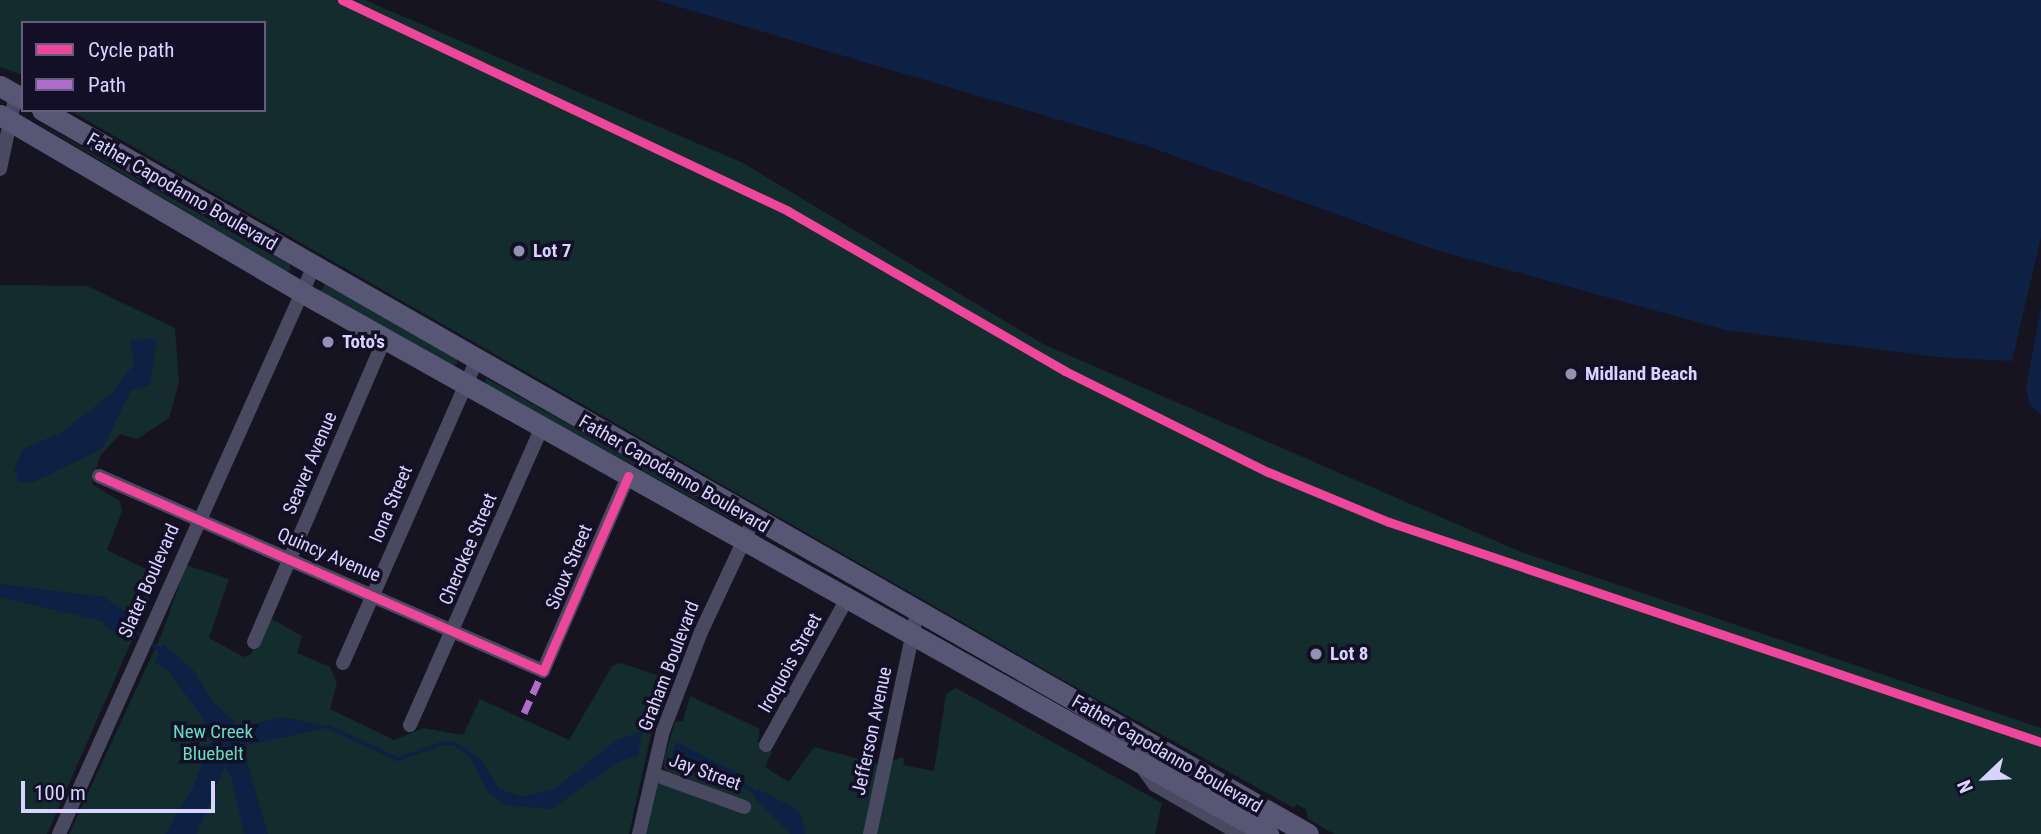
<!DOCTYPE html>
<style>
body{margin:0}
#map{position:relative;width:2041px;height:834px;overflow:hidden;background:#161421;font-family:"Roboto Condensed",sans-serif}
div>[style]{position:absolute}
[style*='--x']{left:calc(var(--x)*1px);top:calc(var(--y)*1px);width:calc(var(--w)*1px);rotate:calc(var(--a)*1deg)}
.green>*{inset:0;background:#132c2d}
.water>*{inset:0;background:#0d2144}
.stream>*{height:3.5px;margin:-1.75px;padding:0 1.75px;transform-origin:1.75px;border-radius:1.75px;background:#0d2144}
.minor>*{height:14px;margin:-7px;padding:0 7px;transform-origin:7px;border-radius:7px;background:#4a4962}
.secondary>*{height:21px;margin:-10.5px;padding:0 10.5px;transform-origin:10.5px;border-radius:10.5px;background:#575674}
.quiet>*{height:7px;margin-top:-3.5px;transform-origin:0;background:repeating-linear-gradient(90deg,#b06ccc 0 14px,transparent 0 21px)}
.cycleway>*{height:9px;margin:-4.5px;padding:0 4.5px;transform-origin:4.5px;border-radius:4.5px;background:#ed469a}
.dots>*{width:19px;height:19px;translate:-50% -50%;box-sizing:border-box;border:4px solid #130f26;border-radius:50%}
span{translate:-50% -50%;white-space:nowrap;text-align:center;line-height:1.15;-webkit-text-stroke:7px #130f26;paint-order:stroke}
.street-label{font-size:19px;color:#d9d4ff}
.poi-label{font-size:19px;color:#d9d4ff;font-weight:700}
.left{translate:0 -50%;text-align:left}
.park-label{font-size:19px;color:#5fe0c0}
.legend{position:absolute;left:21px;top:21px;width:245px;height:91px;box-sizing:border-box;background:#130f26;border:2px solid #625e7d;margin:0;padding:9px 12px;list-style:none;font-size:21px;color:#d9d4ff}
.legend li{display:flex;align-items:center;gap:14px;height:35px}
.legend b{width:35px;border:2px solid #625e7d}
.north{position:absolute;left:1950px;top:743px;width:70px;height:70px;-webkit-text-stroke:5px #130f26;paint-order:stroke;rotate:247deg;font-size:19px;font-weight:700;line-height:28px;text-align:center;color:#d9d4ff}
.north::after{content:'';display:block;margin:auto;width:24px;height:32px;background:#d9d4ff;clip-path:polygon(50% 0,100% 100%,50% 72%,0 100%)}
.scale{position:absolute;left:21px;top:781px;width:194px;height:32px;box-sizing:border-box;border:4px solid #d9d4ff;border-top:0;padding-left:9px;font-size:21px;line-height:24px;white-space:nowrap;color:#d9d4ff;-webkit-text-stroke:5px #130f26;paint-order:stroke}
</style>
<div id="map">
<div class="green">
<div style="clip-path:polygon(0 0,365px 0,743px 163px,1043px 344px,1521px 552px,2041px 728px,2041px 834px,1334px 834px,1308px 819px,1306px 809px,1296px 804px,1294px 808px,1061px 679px,69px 110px,264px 110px,264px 23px,23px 23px,23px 75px,0 67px)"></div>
<div style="clip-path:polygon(35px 121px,289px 264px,291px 270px,286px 272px)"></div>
<div style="clip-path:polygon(325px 284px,456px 358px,458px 364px,452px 365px,321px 291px)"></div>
<div style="clip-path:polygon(0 285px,87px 286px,175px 328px,179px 383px,169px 418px,137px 439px,120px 434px,100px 456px,92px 484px,120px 501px,122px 511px,107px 550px,160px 576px,47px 834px,0 834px)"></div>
<div style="clip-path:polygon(486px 378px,734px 517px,734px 521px,485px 384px)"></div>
<div style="clip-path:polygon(186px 565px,229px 579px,209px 638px,244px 657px,251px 654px,270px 618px,302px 636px,297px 653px,330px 667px,337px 683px,330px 709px,394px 740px,423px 728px,463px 735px,480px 699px,569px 740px,612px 666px,621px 663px,669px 679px,658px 703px,629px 834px,69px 834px,163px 631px)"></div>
<div style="clip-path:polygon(956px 688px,1162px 803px,1155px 834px,877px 834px,892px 761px,903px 757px,904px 765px,934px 771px,946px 694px)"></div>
<div style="clip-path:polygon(690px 696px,760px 729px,758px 742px,772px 751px,765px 767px,789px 782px,814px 747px,879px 764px,866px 834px,644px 834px,656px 785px,673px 777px,664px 768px,664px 759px,675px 722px,683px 721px)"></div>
</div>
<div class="water">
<div style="clip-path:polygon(656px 0,2041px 0,2041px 237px,2012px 361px,1937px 357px,1726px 330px,1436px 250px,1147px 146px)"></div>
<div style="clip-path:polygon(2041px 307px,2041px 415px,2030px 405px,2026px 388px)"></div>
<div style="clip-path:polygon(157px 339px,150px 385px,131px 390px,103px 448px,34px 482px,19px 482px,14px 470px,23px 449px,62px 432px,112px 393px,134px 364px,130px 340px)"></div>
<div style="clip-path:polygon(0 584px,104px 597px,132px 617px,126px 632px,112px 631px,101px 621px,0 597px)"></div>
<div style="clip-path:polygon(163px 644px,194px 671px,211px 699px,240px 727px,283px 717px,331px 727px,242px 746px,268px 834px,244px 834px,231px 776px,224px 768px,197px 834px,165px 834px,193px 787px,211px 742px,206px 723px,168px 670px,155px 663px)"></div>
<div style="clip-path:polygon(642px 731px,638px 756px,618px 762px,552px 809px,505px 805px,487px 791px,468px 752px,480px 758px,499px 789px,523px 797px,554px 789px,617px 740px)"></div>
<div style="clip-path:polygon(676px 742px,736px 772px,746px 786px,722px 788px,671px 760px)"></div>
<div style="clip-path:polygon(758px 789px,800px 811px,805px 834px,791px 834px,755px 799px)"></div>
</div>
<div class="stream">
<div style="--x:127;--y:624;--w:21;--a:39"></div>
<div style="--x:149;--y:641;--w:17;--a:40"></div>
<div style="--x:329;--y:727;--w:76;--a:24.9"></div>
<div style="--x:398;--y:759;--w:49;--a:-19.2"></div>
<div style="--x:444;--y:743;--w:10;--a:0"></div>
<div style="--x:454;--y:743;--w:22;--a:34"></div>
<div style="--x:745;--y:785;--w:16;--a:38"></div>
</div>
<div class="minor">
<div style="--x:0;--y:169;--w:77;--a:-78"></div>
<div style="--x:99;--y:476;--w:485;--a:23.7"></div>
<div style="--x:543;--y:671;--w:213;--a:-66.4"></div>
<div style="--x:254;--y:642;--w:331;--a:-66.7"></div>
<div style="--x:343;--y:663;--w:330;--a:-66.2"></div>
<div style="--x:410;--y:725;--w:326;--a:-66.1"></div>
<div style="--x:766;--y:745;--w:167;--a:-61"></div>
<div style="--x:1141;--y:766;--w:24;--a:54"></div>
<div style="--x:1155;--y:785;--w:98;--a:30"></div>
<div style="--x:653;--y:774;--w:97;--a:19.9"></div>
<div style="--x:59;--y:834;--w:620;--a:-65.83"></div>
<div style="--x:639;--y:834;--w:106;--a:-76.9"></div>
<div style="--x:663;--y:731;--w:106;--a:-69"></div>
<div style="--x:701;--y:632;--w:125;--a:-64.9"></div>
<div style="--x:870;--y:834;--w:227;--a:-78"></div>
</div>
<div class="secondary">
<div style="--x:0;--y:86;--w:26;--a:29"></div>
<div style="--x:42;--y:110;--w:1458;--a:29.76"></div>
<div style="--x:0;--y:115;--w:364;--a:30.4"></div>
<div style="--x:314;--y:299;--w:1094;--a:29.28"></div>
</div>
<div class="quiet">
<div style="--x:524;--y:713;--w:46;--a:-65.7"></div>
</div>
<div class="cycleway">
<div style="--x:342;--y:0;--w:493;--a:25.3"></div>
<div style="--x:788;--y:211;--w:320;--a:30"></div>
<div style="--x:1065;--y:371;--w:227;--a:26.5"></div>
<div style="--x:1268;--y:472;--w:131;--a:22.5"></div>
<div style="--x:1389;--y:522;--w:688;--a:18.65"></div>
<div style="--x:99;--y:476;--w:485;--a:23.7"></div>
<div style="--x:543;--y:671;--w:213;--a:-66.4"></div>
</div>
<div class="dots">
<div style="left:519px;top:251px;background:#9591b1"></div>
<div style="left:328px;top:342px;background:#9591b1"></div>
<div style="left:1571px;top:374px;background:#9591b1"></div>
<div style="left:1316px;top:654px;background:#9591b1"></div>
</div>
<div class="street-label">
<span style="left:182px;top:192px;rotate:30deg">Father Capodanno Boulevard</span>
<span style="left:310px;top:463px;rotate:-67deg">Seaver Avenue</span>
<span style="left:674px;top:474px;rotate:30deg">Father Capodanno Boulevard</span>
<span style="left:391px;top:504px;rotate:-67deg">Iona Street</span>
<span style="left:468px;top:549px;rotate:-67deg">Cherokee Street</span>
<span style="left:329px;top:555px;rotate:23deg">Quincy Avenue</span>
<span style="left:569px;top:567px;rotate:-67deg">Sioux Street</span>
<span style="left:149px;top:581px;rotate:-66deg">Slater Boulevard</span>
<span style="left:790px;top:663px;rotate:-61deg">Iroquois Street</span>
<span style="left:669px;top:666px;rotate:-69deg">Graham Boulevard</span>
<span style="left:872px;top:731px;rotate:-78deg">Jefferson Avenue</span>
<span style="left:1167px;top:754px;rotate:30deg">Father Capodanno Boulevard</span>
<span style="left:705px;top:772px;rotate:20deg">Jay Street</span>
</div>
<div class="poi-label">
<span class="left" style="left:533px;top:251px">Lot 7</span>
<span class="left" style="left:342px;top:342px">Toto's</span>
<span class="left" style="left:1585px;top:374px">Midland Beach</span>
<span class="left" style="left:1330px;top:654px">Lot 8</span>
</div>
<div class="park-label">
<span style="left:213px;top:743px">New Creek<br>Bluebelt</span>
</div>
<ul class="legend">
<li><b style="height:9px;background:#ed469a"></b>Cycle path</li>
<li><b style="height:9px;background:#b06ccc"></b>Path</li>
</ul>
<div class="north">N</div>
<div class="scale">100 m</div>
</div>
